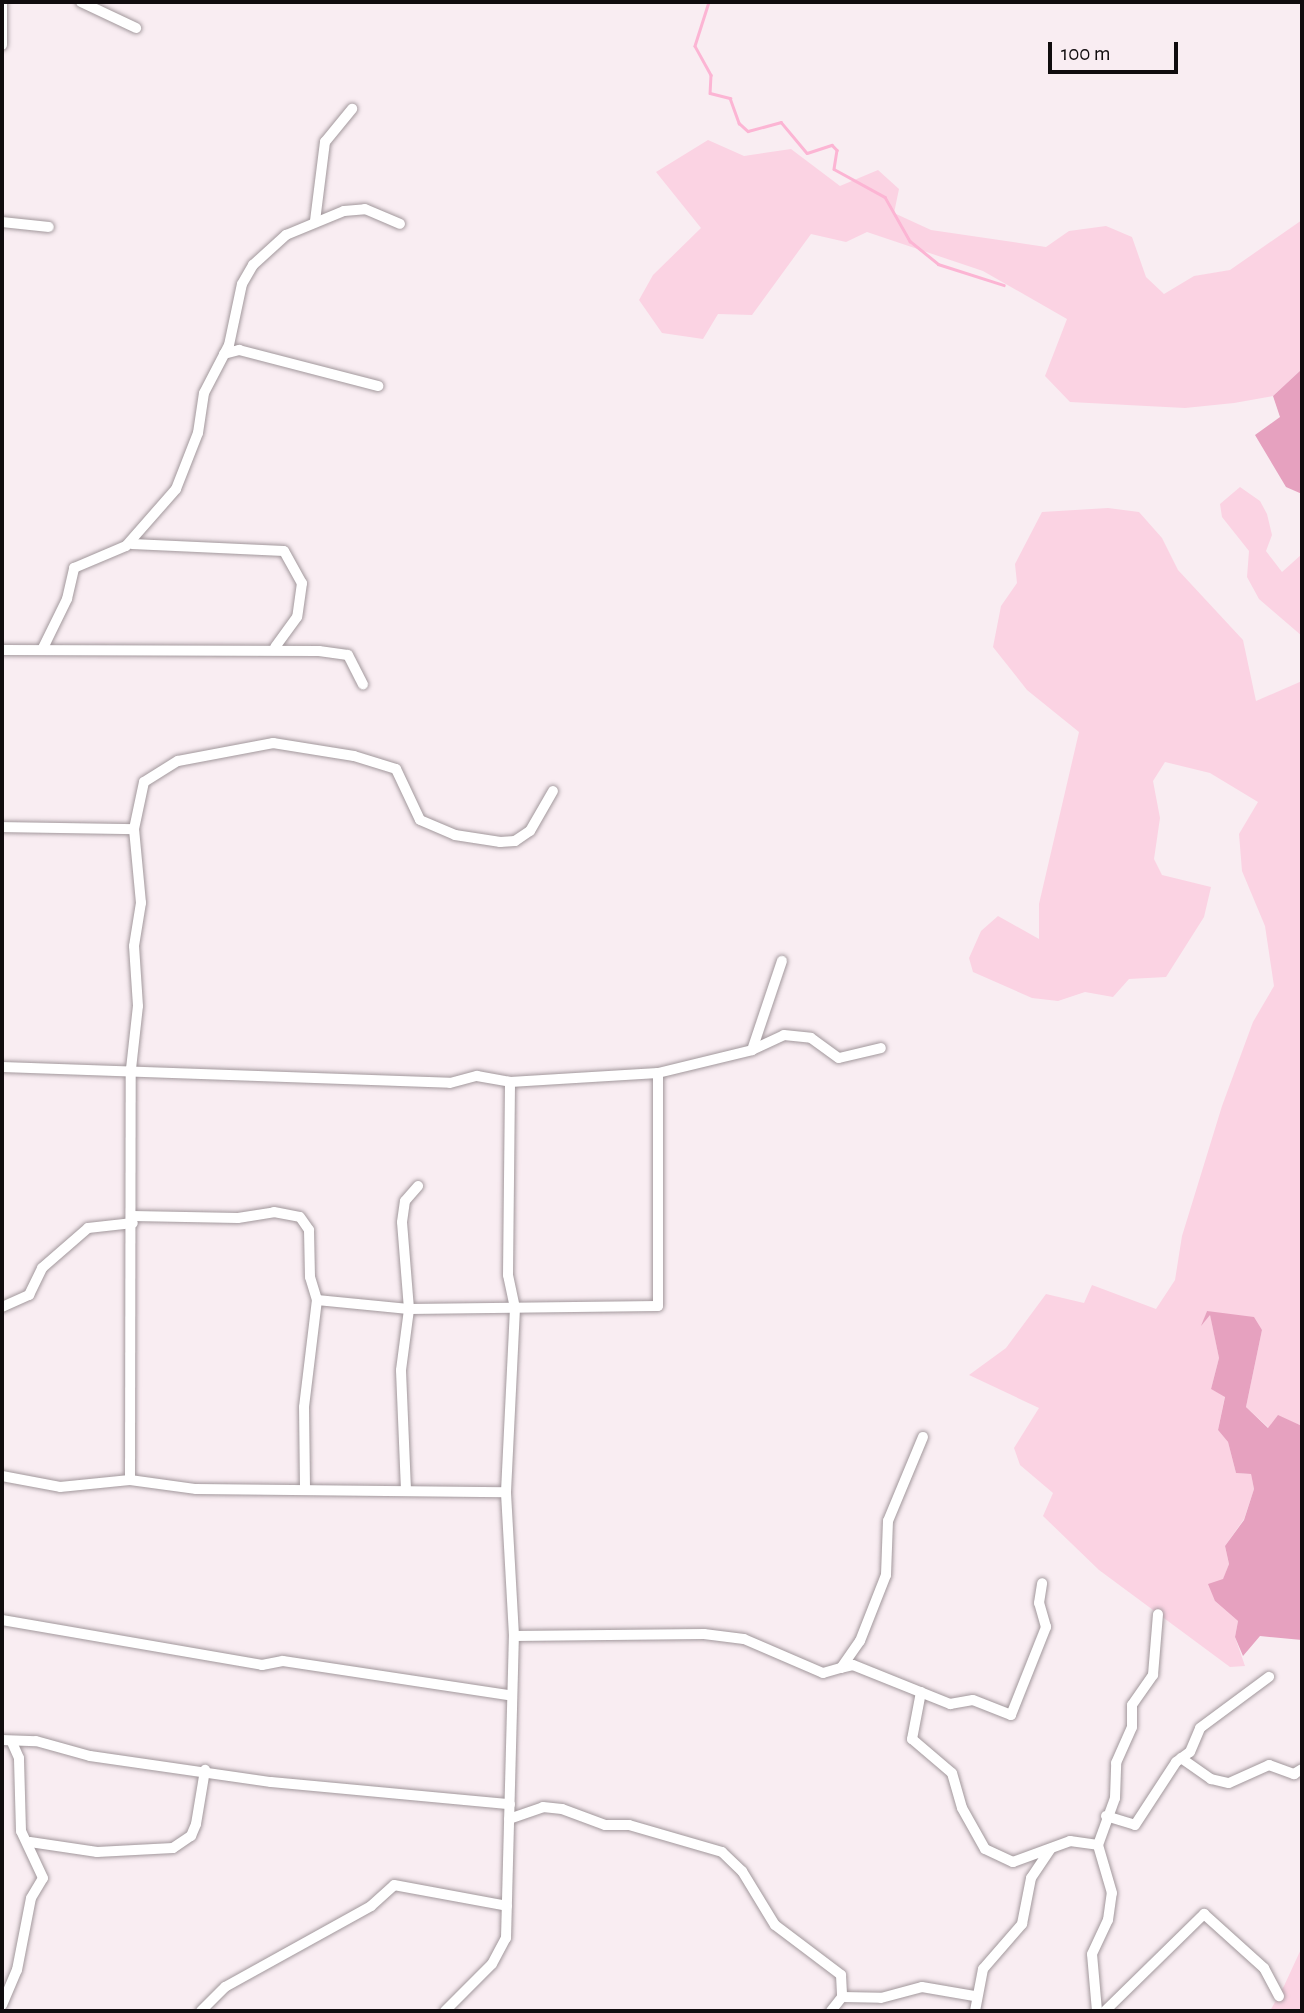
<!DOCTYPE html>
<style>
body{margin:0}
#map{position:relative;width:1304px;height:2013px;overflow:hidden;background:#f9edf2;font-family:"Alegreya Sans",sans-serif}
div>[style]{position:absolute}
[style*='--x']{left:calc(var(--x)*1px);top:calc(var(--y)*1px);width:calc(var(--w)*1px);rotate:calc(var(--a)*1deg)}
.green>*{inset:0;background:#fbd3e3}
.forest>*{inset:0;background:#e6a1bf}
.stream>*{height:2.5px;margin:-1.25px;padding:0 1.25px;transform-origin:1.25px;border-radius:1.25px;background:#fcb5d4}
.roads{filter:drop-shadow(0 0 2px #a2989c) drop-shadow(0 0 2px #a2989c)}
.minor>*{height:10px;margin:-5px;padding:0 5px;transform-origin:5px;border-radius:5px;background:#fff}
span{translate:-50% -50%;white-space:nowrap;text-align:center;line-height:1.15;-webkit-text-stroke:7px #f9edf2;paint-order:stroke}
.frame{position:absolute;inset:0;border:4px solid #100c0e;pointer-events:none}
.scale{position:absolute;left:1048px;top:42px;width:130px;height:32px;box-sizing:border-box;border:4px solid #100c0e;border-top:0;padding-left:9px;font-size:21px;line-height:24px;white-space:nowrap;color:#100c0e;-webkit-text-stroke:5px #f9edf2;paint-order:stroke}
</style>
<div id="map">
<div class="green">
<div style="clip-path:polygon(708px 140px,744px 156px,791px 149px,840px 186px,878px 170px,899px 189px,894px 213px,931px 230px,1046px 247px,1069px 231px,1106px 226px,1132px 237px,1146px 277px,1164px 294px,1194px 276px,1230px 270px,1302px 220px,1302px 369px,1273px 396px,1234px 403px,1185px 408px,1070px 402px,1045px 376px,1067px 319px,983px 271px,867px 232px,846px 242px,811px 234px,752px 315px,718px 314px,703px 339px,662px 333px,639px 300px,653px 275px,701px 228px,656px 172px)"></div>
<div style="clip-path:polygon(1240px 487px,1260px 501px,1267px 514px,1272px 535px,1266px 551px,1282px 572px,1302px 554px,1302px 636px,1259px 599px,1247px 577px,1249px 551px,1222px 517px,1220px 504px)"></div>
<div style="clip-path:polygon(1108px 508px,1139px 512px,1162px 538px,1178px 570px,1243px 640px,1256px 701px,1302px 681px,1302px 1426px,1278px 1416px,1269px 1428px,1246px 1407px,1262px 1330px,1207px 1311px,1203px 1323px,1210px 1314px,1219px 1358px,1211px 1389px,1225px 1396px,1218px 1430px,1228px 1442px,1236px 1473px,1251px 1474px,1254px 1489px,1244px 1519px,1225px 1546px,1229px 1564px,1215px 1601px,1238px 1621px,1235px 1637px,1245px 1666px,1230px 1667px,1099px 1570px,1043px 1516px,1053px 1493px,1020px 1465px,1014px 1448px,1039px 1408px,969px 1375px,1006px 1348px,1046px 1294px,1084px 1303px,1092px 1285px,1156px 1309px,1175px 1280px,1182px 1236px,1222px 1106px,1253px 1022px,1274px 986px,1265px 926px,1242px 871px,1239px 834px,1258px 802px,1210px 773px,1165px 762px,1153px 781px,1160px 818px,1154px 859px,1162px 875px,1211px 887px,1204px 917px,1166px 977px,1129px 979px,1113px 997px,1085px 992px,1058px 1001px,1032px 998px,973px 972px,969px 958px,981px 931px,998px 916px,1039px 939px,1039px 904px,1079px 732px,1027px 690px,993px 647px,1001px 606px,1017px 583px,1015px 564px,1042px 512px)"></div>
<div style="clip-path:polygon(1302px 1947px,1302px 2011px,1270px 2011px,1284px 1986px)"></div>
</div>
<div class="forest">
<div style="clip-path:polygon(1302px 369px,1302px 494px,1286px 487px,1255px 435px,1280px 417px,1273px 396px)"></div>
<div style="clip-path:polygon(1207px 1311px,1254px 1317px,1262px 1330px,1246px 1407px,1268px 1428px,1278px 1415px,1302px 1426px,1302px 1640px,1260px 1636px,1243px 1656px,1235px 1637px,1238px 1621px,1215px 1601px,1208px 1584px,1223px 1579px,1229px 1564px,1225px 1546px,1244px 1520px,1254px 1489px,1251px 1474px,1236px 1473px,1228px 1442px,1218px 1430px,1225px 1397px,1211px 1389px,1219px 1358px,1210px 1315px,1201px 1326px)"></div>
</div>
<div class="stream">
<div style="--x:709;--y:2;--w:46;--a:107.7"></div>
<div style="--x:695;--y:46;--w:33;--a:61"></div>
<div style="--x:711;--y:75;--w:18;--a:93"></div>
<div style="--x:710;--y:93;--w:21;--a:14"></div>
<div style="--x:730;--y:98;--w:27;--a:70"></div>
<div style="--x:739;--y:123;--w:12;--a:42"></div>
<div style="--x:748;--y:131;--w:34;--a:-15"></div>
<div style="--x:781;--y:122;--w:40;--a:50"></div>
<div style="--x:807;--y:153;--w:26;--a:-18"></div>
<div style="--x:832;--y:145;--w:7;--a:45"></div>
<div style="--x:837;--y:150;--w:19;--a:99"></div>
<div style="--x:834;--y:169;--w:58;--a:28.8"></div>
<div style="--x:885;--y:197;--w:51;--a:60.4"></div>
<div style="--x:910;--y:241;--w:36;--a:39"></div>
<div style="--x:938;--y:264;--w:69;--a:17.7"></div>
</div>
<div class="roads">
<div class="minor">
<div style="--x:81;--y:2;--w:61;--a:25.3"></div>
<div style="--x:2;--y:45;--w:43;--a:-90"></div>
<div style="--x:315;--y:221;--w:80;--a:-82.8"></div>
<div style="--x:325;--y:142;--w:43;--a:-50.7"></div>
<div style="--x:2;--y:222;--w:47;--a:6.1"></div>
<div style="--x:224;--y:354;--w:16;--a:-15"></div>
<div style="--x:239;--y:350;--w:144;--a:14.5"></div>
<div style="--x:132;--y:544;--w:152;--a:2.6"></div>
<div style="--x:284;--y:551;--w:37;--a:61"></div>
<div style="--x:302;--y:583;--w:34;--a:98"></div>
<div style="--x:297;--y:617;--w:37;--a:126"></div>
<div style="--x:43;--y:648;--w:55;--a:-63.9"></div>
<div style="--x:67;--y:599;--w:32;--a:-77"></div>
<div style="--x:74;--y:568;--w:56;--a:-22.9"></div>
<div style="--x:126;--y:546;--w:76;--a:-48.7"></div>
<div style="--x:176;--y:489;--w:60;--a:-68.6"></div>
<div style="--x:198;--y:433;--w:40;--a:-81.5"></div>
<div style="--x:204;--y:393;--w:54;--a:-62.5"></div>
<div style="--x:229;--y:345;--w:62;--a:-78"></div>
<div style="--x:242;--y:284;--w:22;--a:-60"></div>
<div style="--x:253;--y:265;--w:45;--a:-42.3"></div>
<div style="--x:286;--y:235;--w:63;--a:-22.5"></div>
<div style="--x:344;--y:211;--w:21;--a:-5"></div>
<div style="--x:365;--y:209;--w:38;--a:23"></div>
<div style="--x:2;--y:650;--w:317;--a:0.2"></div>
<div style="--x:319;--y:651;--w:29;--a:8"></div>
<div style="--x:348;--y:655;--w:33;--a:63"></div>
<div style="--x:2;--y:827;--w:132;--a:0.9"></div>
<div style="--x:752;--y:1050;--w:94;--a:-71.4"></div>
<div style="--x:2;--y:1067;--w:448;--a:2"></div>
<div style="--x:450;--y:1083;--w:28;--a:-15"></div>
<div style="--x:477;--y:1076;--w:34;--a:10"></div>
<div style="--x:510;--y:1082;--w:148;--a:-3.5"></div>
<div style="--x:658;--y:1073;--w:97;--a:-13.7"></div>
<div style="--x:752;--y:1050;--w:35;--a:-25"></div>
<div style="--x:784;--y:1035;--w:27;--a:6"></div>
<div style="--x:811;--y:1038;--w:34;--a:36"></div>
<div style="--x:839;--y:1058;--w:43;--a:-13.4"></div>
<div style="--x:133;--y:1216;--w:105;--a:1.1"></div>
<div style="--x:238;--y:1218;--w:36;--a:-9"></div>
<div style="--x:274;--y:1212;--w:26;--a:11"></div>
<div style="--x:300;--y:1217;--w:16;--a:55"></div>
<div style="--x:309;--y:1230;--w:47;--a:88.8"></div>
<div style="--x:310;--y:1277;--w:24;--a:73"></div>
<div style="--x:2;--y:1307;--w:30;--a:-24"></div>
<div style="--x:29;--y:1295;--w:30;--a:-64"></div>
<div style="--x:42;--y:1268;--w:61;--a:-41"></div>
<div style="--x:88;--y:1228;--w:45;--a:-6.3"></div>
<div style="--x:2;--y:1476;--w:59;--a:10.7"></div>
<div style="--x:60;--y:1487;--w:70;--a:-5.7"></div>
<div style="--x:130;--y:1480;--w:67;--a:7.8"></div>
<div style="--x:196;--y:1489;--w:310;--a:0.6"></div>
<div style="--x:130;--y:1480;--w:411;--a:-89.9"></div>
<div style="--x:131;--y:1069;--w:63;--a:-83.7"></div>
<div style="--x:138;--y:1006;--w:60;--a:-93.8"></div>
<div style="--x:134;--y:946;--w:44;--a:-80.8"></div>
<div style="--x:141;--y:903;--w:74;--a:-95.4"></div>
<div style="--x:134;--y:829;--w:48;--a:-78"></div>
<div style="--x:144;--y:782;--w:40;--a:-32"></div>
<div style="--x:178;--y:761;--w:97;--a:-10.7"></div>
<div style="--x:273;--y:743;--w:82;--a:9.1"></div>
<div style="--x:354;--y:756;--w:44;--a:17.2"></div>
<div style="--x:396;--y:769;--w:56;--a:64.8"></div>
<div style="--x:420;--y:820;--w:38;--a:23"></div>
<div style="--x:455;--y:835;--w:46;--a:8.8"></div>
<div style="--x:500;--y:842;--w:15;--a:-4"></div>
<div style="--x:515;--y:841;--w:18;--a:-34"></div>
<div style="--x:530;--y:831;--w:46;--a:-60.1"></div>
<div style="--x:305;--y:1487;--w:80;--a:-90.7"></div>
<div style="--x:304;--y:1407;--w:108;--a:-83.1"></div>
<div style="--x:317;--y:1300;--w:92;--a:5.6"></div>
<div style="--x:409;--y:1309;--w:249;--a:-0.7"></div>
<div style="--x:658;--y:1306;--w:233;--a:-90"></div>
<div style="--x:406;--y:1490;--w:120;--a:-92.4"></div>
<div style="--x:401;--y:1370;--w:62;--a:-82.5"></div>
<div style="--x:409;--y:1309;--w:87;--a:-94.6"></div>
<div style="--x:402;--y:1222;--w:21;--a:-82"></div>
<div style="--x:405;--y:1201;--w:20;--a:-49"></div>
<div style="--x:2;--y:1620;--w:264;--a:9.8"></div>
<div style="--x:262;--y:1665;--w:21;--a:-11"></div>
<div style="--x:283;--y:1661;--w:229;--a:8.6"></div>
<div style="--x:514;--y:1636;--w:190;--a:-0.6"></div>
<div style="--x:704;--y:1634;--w:40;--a:7.1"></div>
<div style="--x:744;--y:1639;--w:86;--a:23.3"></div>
<div style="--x:823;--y:1673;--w:19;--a:-16"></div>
<div style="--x:841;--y:1668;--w:33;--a:-55"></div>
<div style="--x:860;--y:1641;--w:71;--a:-68.5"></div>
<div style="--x:886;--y:1575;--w:54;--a:-87.9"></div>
<div style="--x:888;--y:1521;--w:91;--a:-67.4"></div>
<div style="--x:841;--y:1668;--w:12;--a:-14"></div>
<div style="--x:853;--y:1665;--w:105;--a:21.9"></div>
<div style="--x:950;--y:1704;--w:23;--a:-10"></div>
<div style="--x:973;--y:1700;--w:41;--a:21.5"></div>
<div style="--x:1011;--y:1715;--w:95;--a:-68.3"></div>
<div style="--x:1046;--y:1627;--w:25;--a:-106"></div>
<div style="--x:1039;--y:1603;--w:20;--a:-81"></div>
<div style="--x:921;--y:1692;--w:48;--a:100.8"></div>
<div style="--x:912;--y:1739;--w:52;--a:40.4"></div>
<div style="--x:952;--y:1773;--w:36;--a:74"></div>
<div style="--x:962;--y:1808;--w:47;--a:60.7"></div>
<div style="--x:985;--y:1849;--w:31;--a:25"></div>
<div style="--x:1013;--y:1862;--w:61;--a:-20.2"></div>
<div style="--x:1070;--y:1841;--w:28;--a:8"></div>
<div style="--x:2;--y:1740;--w:34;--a:2"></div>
<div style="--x:36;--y:1741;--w:56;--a:15.5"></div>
<div style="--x:90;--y:1756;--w:183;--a:8.2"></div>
<div style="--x:271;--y:1782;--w:240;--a:5.3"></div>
<div style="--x:1181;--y:1758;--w:37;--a:35"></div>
<div style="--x:1211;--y:1779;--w:18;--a:13"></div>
<div style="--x:1229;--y:1783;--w:44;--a:-24.2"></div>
<div style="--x:1269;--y:1765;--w:27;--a:20"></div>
<div style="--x:1294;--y:1774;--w:9;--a:-32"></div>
<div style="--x:1106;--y:1816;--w:30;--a:17"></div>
<div style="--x:1135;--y:1825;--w:75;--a:-56.9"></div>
<div style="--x:1176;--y:1762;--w:17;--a:-36"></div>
<div style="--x:1190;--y:1752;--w:26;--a:-67"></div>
<div style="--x:1200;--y:1728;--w:86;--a:-36.5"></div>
<div style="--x:509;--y:1819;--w:36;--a:-19"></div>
<div style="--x:543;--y:1807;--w:19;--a:6"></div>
<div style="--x:562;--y:1809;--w:46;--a:20.4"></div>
<div style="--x:605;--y:1825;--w:24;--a:0"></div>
<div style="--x:629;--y:1825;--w:97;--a:16.2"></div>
<div style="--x:722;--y:1852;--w:28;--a:44"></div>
<div style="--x:742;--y:1871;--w:63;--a:58.6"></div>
<div style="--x:775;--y:1925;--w:83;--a:37.1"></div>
<div style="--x:841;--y:1975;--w:22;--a:87"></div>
<div style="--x:842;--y:1997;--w:18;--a:128"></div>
<div style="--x:30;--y:1842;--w:68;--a:8.5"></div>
<div style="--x:97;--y:1852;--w:76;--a:-3"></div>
<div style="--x:173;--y:1848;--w:22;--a:-34"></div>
<div style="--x:191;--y:1836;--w:13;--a:-67"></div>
<div style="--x:196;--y:1824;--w:55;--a:-80.5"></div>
<div style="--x:842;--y:1997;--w:39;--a:1"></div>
<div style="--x:881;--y:1998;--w:42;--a:-15"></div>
<div style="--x:922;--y:1987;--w:53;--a:9.8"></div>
<div style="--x:2;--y:2005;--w:38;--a:-67"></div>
<div style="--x:17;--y:1970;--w:73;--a:-79"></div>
<div style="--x:31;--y:1898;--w:23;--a:-59"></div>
<div style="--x:43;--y:1878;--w:52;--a:-115.1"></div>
<div style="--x:21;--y:1831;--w:73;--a:-91.6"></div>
<div style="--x:19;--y:1758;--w:17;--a:-114"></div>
<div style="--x:201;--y:2011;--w:34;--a:-45"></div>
<div style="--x:225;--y:1987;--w:167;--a:-29"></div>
<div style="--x:371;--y:1906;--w:31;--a:-42"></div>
<div style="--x:394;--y:1885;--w:115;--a:10.5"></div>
<div style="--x:445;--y:2011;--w:66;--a:-45"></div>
<div style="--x:492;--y:1964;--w:30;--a:-62"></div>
<div style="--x:506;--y:1938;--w:302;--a:-88.5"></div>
<div style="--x:514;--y:1636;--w:144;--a:-93.2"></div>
<div style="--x:506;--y:1492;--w:184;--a:-87.2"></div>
<div style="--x:515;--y:1308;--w:34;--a:-102"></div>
<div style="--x:508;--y:1275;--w:193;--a:-89.4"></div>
<div style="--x:975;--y:2011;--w:43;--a:-79.2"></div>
<div style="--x:983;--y:1969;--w:60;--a:-49.1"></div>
<div style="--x:1022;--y:1924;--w:47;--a:-78.9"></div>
<div style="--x:1031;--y:1878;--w:34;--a:-56"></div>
<div style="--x:1097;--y:2011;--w:57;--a:-95"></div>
<div style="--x:1092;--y:1954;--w:38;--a:-65"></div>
<div style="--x:1108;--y:1920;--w:27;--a:-82"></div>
<div style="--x:1112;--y:1893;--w:50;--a:-106.3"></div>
<div style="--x:1098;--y:1845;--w:50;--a:-70.1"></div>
<div style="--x:1115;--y:1798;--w:35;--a:-88"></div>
<div style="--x:1116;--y:1763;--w:39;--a:-66"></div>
<div style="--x:1132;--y:1727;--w:22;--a:-90"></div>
<div style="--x:1132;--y:1705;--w:37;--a:-55"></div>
<div style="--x:1153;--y:1675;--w:61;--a:-85.3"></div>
<div style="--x:1105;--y:2011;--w:139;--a:-44.4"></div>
<div style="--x:1204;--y:1914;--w:81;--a:42"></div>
<div style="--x:1264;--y:1968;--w:32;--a:62"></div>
</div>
</div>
<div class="frame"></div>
<div class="scale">100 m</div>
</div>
